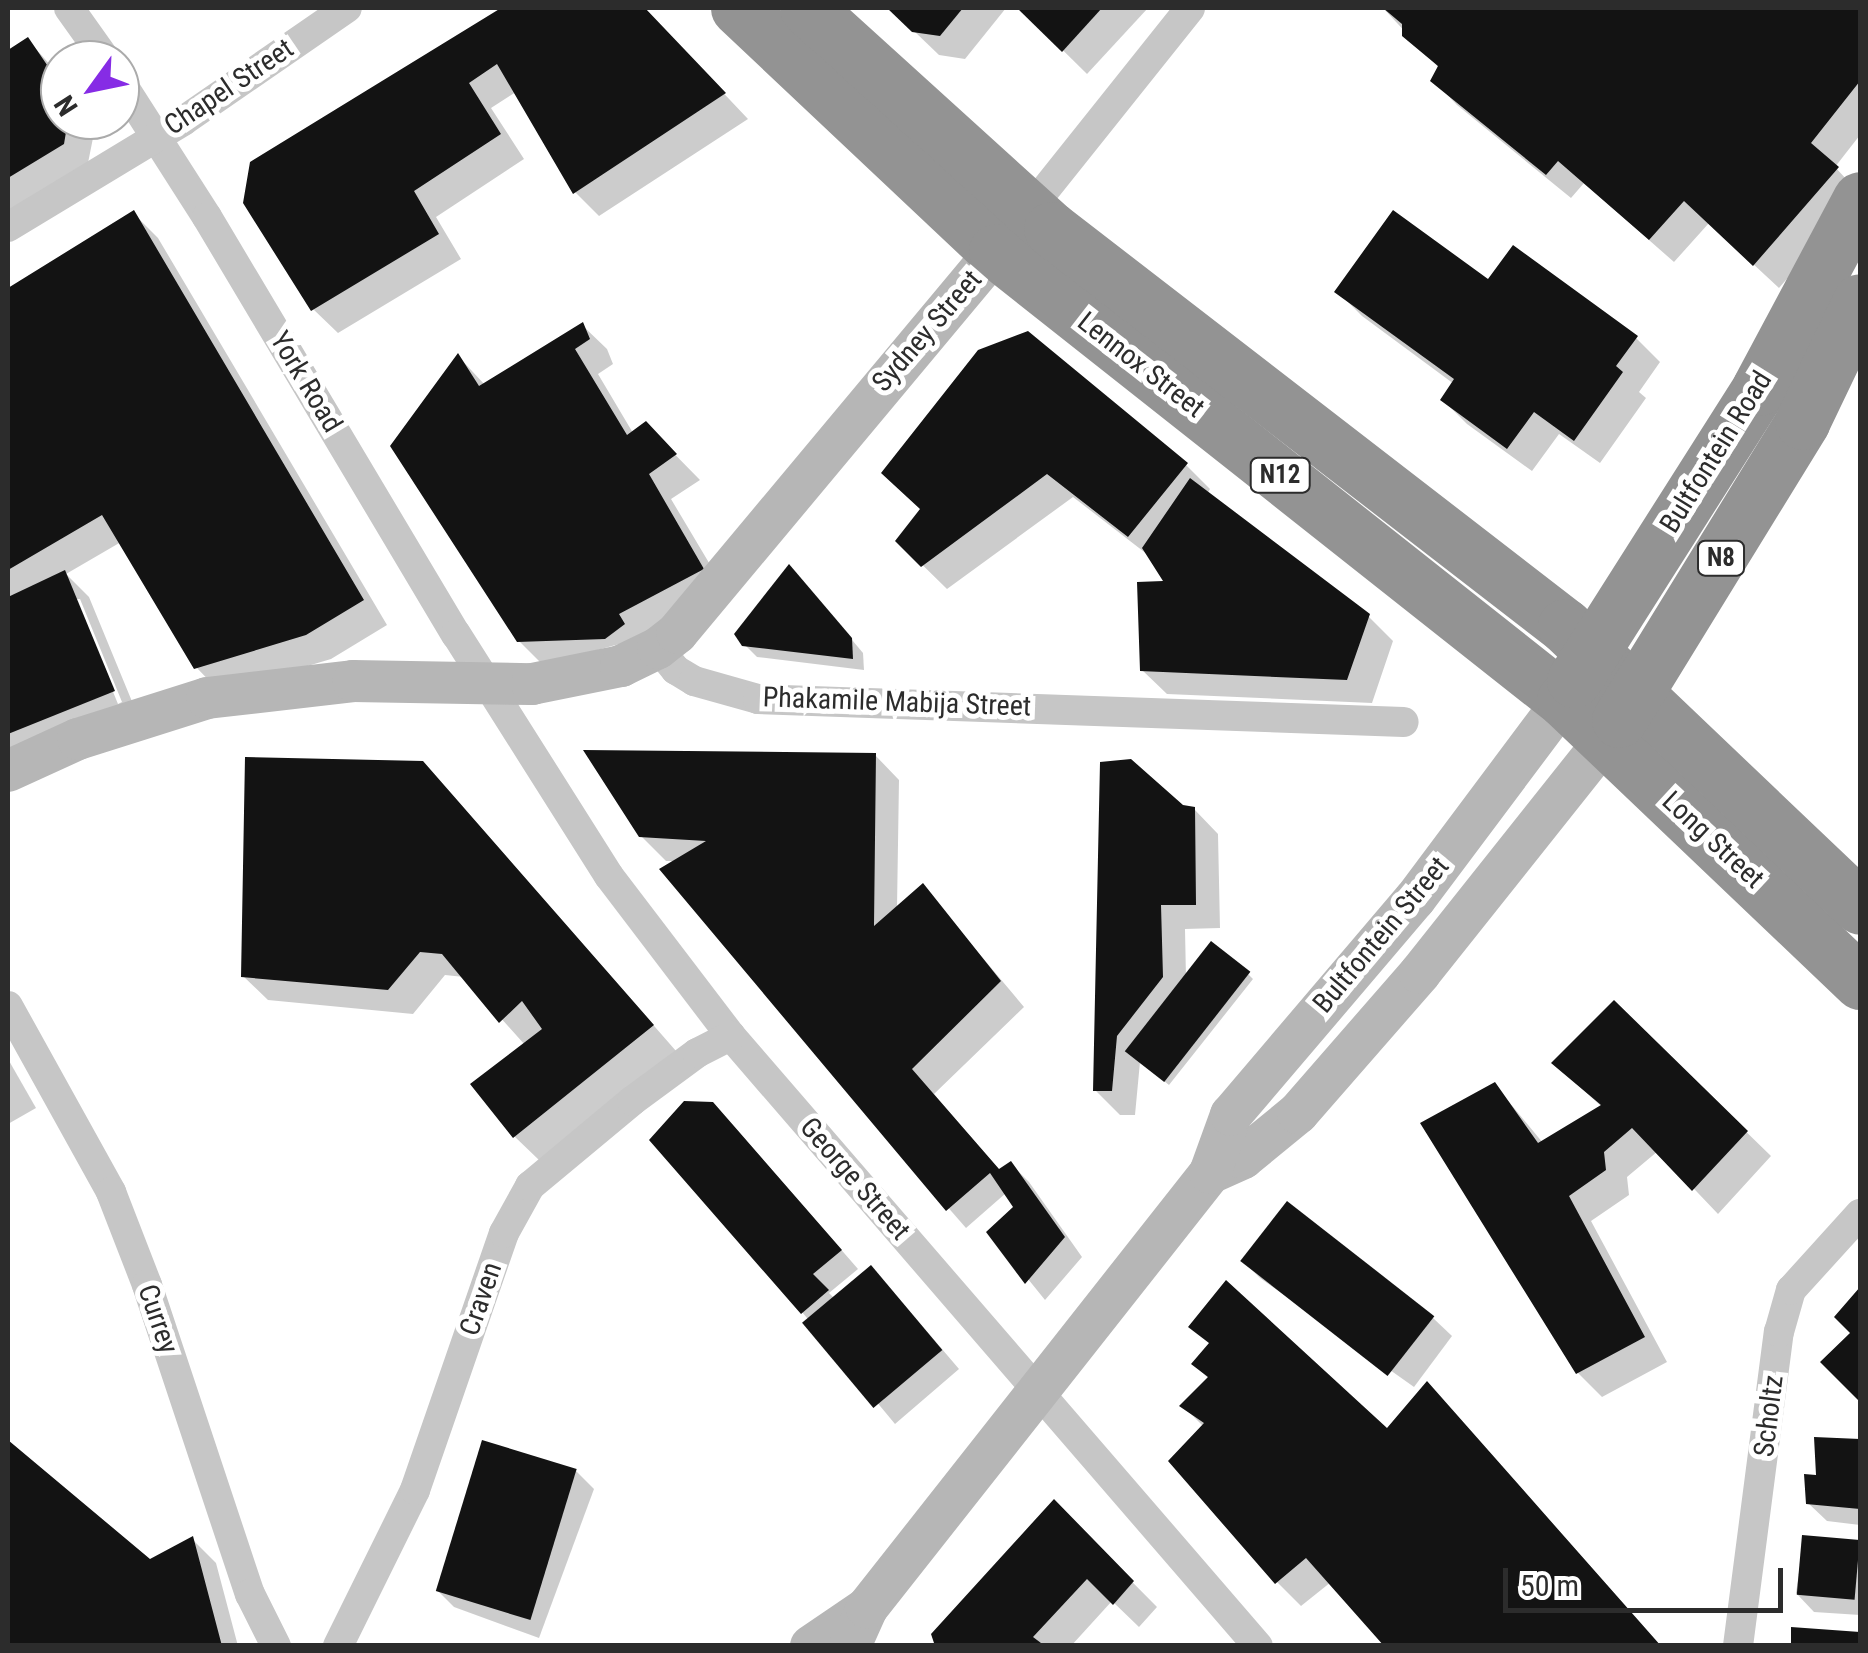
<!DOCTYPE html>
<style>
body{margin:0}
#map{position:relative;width:1868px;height:1653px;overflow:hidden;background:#fff;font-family:"Roboto Condensed",sans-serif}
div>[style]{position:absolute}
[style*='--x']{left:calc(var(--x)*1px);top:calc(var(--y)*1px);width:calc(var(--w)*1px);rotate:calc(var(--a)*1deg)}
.shadow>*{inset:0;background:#0003}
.building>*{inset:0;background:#131313;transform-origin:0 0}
.street>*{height:30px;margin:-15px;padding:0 15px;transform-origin:15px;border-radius:15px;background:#c6c6c6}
.secondary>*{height:42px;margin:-21px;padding:0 21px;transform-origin:21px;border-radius:21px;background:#b6b6b6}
.highway>*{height:55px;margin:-27.5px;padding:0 27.5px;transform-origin:27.5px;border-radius:27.5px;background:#939393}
span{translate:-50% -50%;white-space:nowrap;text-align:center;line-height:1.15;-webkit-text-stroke:10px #fff;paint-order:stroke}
.shield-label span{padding:2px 8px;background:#fff;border:2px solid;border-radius:8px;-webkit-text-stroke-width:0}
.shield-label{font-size:25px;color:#2c2c2c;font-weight:700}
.street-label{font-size:28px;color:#2c2c2c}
.frame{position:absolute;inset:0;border:10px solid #2c2c2c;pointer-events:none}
.north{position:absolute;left:40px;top:40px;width:100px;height:100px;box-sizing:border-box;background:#fff;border:2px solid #ababab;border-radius:50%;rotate:237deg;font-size:28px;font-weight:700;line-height:40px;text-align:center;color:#2c2c2c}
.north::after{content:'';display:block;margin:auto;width:35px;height:45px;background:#862ce5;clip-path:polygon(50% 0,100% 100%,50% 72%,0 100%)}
.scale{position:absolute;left:1503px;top:1568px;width:280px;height:45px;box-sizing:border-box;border:5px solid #2c2c2c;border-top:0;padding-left:12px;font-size:30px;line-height:35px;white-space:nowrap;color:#2c2c2c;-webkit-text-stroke:8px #fff;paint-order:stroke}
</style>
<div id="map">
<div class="shadow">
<div style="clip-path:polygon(505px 8px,643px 8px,748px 119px,599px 216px,575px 192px,516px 92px,491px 108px,524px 159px,436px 217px,461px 259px,338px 333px,313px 309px,252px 164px)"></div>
<div style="clip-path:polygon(890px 8px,1006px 8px,965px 59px,939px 55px)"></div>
<div style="clip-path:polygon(1020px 8px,1148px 8px,1087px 74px)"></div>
<div style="clip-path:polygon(1383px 8px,1860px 8px,1860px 135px,1835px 167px,1860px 194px,1779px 288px,1709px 223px,1674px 262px,1584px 183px,1571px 198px,1457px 105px,1433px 80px,1440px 69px)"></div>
<div style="clip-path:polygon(28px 40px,60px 76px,60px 120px,90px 120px,95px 128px,87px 168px,8px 217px,8px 53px)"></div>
<div style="clip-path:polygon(evenodd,134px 214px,158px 238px,387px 625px,331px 659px,220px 692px,196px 667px,121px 542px,66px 574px,89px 597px,138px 716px,8px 767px,8px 291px,134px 214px,75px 599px,80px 599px,122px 702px,118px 704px,75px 599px)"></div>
<div style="clip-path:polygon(1488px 283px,1636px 338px,1660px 362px,1639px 392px,1646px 398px,1600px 463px,1559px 434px,1532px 471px,1467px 424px,1443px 400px,1454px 384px,1362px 316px,1338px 292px)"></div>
<div style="clip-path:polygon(582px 325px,607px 349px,613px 364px,598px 374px,633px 433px,646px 425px,700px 480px,671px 499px,727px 593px,641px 638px,543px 665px,518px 640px,459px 357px,485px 385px)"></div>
<div style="clip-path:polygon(1186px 465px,1210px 489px,1207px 494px,1368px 616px,1393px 641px,1372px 703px,1167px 694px,1142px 670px,1167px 583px,1152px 558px,1073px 497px,947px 589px,898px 541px,923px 510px,885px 473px)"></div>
<div style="clip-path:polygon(801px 579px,863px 653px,864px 670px,757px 657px,744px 644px)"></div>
<div style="clip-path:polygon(875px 755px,899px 780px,897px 908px,923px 887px,1024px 1007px,934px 1094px,1000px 1171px,1011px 1164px,1029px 1182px,1082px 1257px,1045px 1300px,990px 1232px,1016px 1208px,1006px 1193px,966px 1228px,861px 1108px,676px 861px,666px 861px,641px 836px)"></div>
<div style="clip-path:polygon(447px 789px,676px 1051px,539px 1160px,514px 1136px,525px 1045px,464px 977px,445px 975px,413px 1014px,268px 1000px,243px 976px)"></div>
<div style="clip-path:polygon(1181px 807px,1194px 809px,1218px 834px,1220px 928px,1185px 929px,1186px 978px,1248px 974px,1253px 979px,1169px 1085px,1140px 1062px,1135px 1115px,1120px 1115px,1095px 1090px)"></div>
<div style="clip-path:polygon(1614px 1003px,1771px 1156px,1718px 1214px,1658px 1151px,1627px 1177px,1629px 1195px,1591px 1221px,1667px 1362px,1602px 1397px,1578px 1373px,1495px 1085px,1543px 1143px,1602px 1107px,1554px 1063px)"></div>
<div style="clip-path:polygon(8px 1059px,36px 1108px,8px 1124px)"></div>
<div style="clip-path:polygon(731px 1123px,858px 1269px,829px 1293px,835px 1299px,889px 1287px,959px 1369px,895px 1424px,802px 1312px)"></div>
<div style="clip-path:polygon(1242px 1260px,1433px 1318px,1452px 1336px,1414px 1387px,1260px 1278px)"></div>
<div style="clip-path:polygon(1860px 1291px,1860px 1399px,1824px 1362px,1853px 1333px,1838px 1317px)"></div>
<div style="clip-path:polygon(1192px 1326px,1387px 1432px,1451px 1409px,1661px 1646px,1387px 1646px,1331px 1582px,1301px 1606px,1277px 1582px,1204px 1427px,1183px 1406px,1209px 1379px,1194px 1364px,1211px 1345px)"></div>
<div style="clip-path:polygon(1817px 1439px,1860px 1441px,1860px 1525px,1827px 1521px,1808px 1503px,1818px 1477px)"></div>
<div style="clip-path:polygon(8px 1443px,150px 1562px,192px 1539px,216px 1563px,238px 1646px,8px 1646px)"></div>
<div style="clip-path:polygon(576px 1471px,594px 1489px,539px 1638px,454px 1607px,436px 1589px)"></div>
<div style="clip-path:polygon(1054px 1503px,1157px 1607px,1139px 1627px,1112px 1601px,1071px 1646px,938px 1646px)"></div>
<div style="clip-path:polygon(1804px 1538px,1860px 1542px,1860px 1615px,1814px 1612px,1796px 1593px)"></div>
</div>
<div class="building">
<div style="clip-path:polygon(501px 8px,645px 8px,726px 93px,573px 194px,497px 64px,469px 83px,501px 134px,414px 191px,439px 234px,311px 311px,243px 203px,250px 162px)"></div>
<div style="clip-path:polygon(887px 8px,963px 8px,940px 36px,912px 32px)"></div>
<div style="clip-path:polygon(1017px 8px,1102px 8px,1062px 52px)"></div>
<div style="clip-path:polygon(1383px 8px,1860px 8px,1860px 81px,1811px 143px,1839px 167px,1753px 266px,1684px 201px,1649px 240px,1558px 161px,1546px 175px,1430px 81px,1438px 66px,1402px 36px,1402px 24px)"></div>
<div style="clip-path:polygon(28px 37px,60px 84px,60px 120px,68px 120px,64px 144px,8px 178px,8px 50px)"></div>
<div style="clip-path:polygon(134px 210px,364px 600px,306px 635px,194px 669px,102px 515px,8px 570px,8px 288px)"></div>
<div style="clip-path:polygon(1393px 210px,1488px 279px,1513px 245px,1638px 336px,1616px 366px,1623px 372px,1574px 441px,1534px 412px,1507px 449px,1440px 400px,1454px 379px,1334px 292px)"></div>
<div style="clip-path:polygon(583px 322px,590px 339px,575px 349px,627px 435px,646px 421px,677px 454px,649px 474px,704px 569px,619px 614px,625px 624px,605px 639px,517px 642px,390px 446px,458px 353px,479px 386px)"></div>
<div style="clip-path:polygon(1028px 331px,1188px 463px,1128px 537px,1047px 474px,921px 567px,895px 541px,920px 509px,881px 473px,978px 350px)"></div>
<div style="clip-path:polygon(1190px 478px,1370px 614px,1347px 680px,1140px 671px,1137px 582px,1163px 581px,1142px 548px)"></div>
<div style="clip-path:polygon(789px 564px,852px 638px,853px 659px,742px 646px,734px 634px)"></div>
<div style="clip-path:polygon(65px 570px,115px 691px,8px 734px,8px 597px)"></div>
<div style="clip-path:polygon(583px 750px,876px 753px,874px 926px,923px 883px,1001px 981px,912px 1069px,999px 1169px,1011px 1161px,1065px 1237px,1025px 1284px,986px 1232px,1013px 1207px,990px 1173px,946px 1211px,659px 869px,706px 841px,639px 837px)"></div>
<div style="clip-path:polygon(245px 757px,423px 761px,654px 1025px,513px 1138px,470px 1084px,542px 1029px,522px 1001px,499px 1023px,442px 954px,420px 952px,388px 990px,241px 977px)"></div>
<div style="clip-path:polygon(1131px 759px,1183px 805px,1195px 807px,1196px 905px,1161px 905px,1163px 977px,1117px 1036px,1112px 1091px,1093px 1091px,1100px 762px)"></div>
<div style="left:1211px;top:941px;width:50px;height:140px;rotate:38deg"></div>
<div style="clip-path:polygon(1614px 1000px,1748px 1131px,1692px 1191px,1632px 1128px,1604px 1152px,1606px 1170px,1569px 1196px,1645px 1337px,1576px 1374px,1420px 1123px,1495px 1082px,1538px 1143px,1601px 1105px,1551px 1063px)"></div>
<div style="clip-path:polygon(684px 1101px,713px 1102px,842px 1250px,813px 1274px,829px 1290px,801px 1314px,649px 1140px)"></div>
<div style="left:1287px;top:1201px;width:187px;height:76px;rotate:38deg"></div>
<div style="left:871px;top:1265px;width:111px;height:90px;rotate:50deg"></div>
<div style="clip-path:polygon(1226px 1280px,1387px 1428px,1427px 1381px,1661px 1646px,1384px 1646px,1306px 1558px,1275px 1584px,1168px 1461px,1204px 1423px,1179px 1406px,1208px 1377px,1191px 1364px,1209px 1343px,1188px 1327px)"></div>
<div style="clip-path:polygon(1860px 1287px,1860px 1402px,1820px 1362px,1850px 1333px,1834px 1317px)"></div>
<div style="clip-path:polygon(1814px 1437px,1860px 1439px,1860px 1509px,1806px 1504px,1804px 1474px,1816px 1475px)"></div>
<div style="clip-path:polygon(8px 1440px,150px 1559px,193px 1536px,222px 1646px,8px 1646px)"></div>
<div style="left:482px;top:1440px;width:99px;height:158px;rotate:17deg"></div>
<div style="clip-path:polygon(1054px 1499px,1134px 1581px,1113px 1605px,1087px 1579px,1033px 1637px,1045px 1646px,935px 1646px,931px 1634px)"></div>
<div style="left:1802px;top:1535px;width:58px;height:60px;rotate:5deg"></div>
<div style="clip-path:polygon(1791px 1627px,1860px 1632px,1860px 1646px,1791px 1646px)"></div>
</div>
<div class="street">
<div style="--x:69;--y:8;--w:64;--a:54.6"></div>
<div style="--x:120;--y:81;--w:161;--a:57.4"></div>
<div style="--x:207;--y:217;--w:486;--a:59.2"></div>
<div style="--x:456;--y:634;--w:286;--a:57.7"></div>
<div style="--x:609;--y:876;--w:201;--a:52.7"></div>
<div style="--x:731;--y:1036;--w:806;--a:49.18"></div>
<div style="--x:1029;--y:210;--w:258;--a:-51.4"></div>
<div style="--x:8;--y:227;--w:205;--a:-31.2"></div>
<div style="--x:183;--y:121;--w:199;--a:-34.6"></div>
<div style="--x:658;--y:648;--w:28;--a:51"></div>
<div style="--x:676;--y:670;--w:21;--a:31"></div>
<div style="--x:694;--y:681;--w:66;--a:15.7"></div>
<div style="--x:758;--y:699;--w:646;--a:2.04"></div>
<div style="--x:8;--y:1006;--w:213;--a:61"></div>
<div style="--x:111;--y:1192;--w:100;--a:68.8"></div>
<div style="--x:147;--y:1285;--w:326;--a:71.6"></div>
<div style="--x:250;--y:1594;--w:58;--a:63.4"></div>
<div style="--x:338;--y:1646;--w:174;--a:-63.7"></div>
<div style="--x:415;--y:1490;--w:272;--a:-70.9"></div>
<div style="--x:504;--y:1233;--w:54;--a:-61"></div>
<div style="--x:530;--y:1186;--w:133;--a:-39.8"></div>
<div style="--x:632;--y:1101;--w:81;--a:-36.4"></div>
<div style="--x:697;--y:1053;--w:38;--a:-27"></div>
<div style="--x:1738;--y:1646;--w:317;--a:-82.6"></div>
<div style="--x:1779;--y:1332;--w:44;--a:-74.1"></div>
<div style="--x:1791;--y:1290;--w:103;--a:-47.8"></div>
</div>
<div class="secondary">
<div style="--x:8;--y:771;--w:77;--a:-24.6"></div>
<div style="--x:78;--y:739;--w:135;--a:-17.6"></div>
<div style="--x:207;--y:698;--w:147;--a:-6.6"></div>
<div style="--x:353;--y:681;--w:179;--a:1"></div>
<div style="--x:532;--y:684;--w:91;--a:-11.4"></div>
<div style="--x:621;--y:666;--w:41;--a:-25.9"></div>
<div style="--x:658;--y:648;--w:24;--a:-38"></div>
<div style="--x:677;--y:633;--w:529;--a:-50.14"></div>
<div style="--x:1210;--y:1173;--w:36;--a:-24"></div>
<div style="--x:1243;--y:1158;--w:71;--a:-39.3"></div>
<div style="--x:1298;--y:1113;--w:186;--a:-48.9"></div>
<div style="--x:1420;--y:973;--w:299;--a:-51.5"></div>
<div style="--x:811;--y:1646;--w:68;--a:-34.2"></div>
<div style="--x:850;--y:1646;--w:42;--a:-65.9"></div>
<div style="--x:867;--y:1608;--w:554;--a:-51.74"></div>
<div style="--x:1210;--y:1173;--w:62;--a:-70.1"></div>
<div style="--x:1231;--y:1115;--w:284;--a:-49.6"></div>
<div style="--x:1415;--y:899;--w:249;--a:-53.2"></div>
</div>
<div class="highway">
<div style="--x:738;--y:8;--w:354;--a:43.3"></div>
<div style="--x:996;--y:251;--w:724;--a:38.33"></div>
<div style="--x:1564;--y:700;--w:409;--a:43.6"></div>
<div style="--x:807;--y:8;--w:329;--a:42.2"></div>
<div style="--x:1051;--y:229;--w:649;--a:37.68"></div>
<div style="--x:1565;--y:626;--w:407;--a:43.6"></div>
<div style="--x:1574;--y:680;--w:346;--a:-57.6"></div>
<div style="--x:1759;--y:388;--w:214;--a:-61.9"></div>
<div style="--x:1619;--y:720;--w:350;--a:-58.4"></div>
<div style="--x:1802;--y:422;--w:134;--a:-64.4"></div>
</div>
<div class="shield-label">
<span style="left:1280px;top:475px">N12</span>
<span style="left:1721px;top:558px">N8</span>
</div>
<div class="street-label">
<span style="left:229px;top:87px;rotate:-34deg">Chapel Street</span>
<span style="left:927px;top:331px;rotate:-49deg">Sydney Street</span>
<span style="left:1141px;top:365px;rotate:38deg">Lennox Street</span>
<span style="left:306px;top:382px;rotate:59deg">York Road</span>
<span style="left:1716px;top:452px;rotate:-58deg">Bultfontein Road</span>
<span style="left:897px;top:702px;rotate:2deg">Phakamile Mabija Street</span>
<span style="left:1713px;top:840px;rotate:43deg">Long Street</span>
<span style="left:1381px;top:935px;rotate:-50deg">Bultfontein Street</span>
<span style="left:855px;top:1179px;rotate:49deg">George Street</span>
<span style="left:481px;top:1299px;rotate:-71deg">Craven</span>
<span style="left:158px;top:1319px;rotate:71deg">Currey</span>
<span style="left:1769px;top:1416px;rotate:-83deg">Scholtz</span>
</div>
<div class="frame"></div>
<div class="north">N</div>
<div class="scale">50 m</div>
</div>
